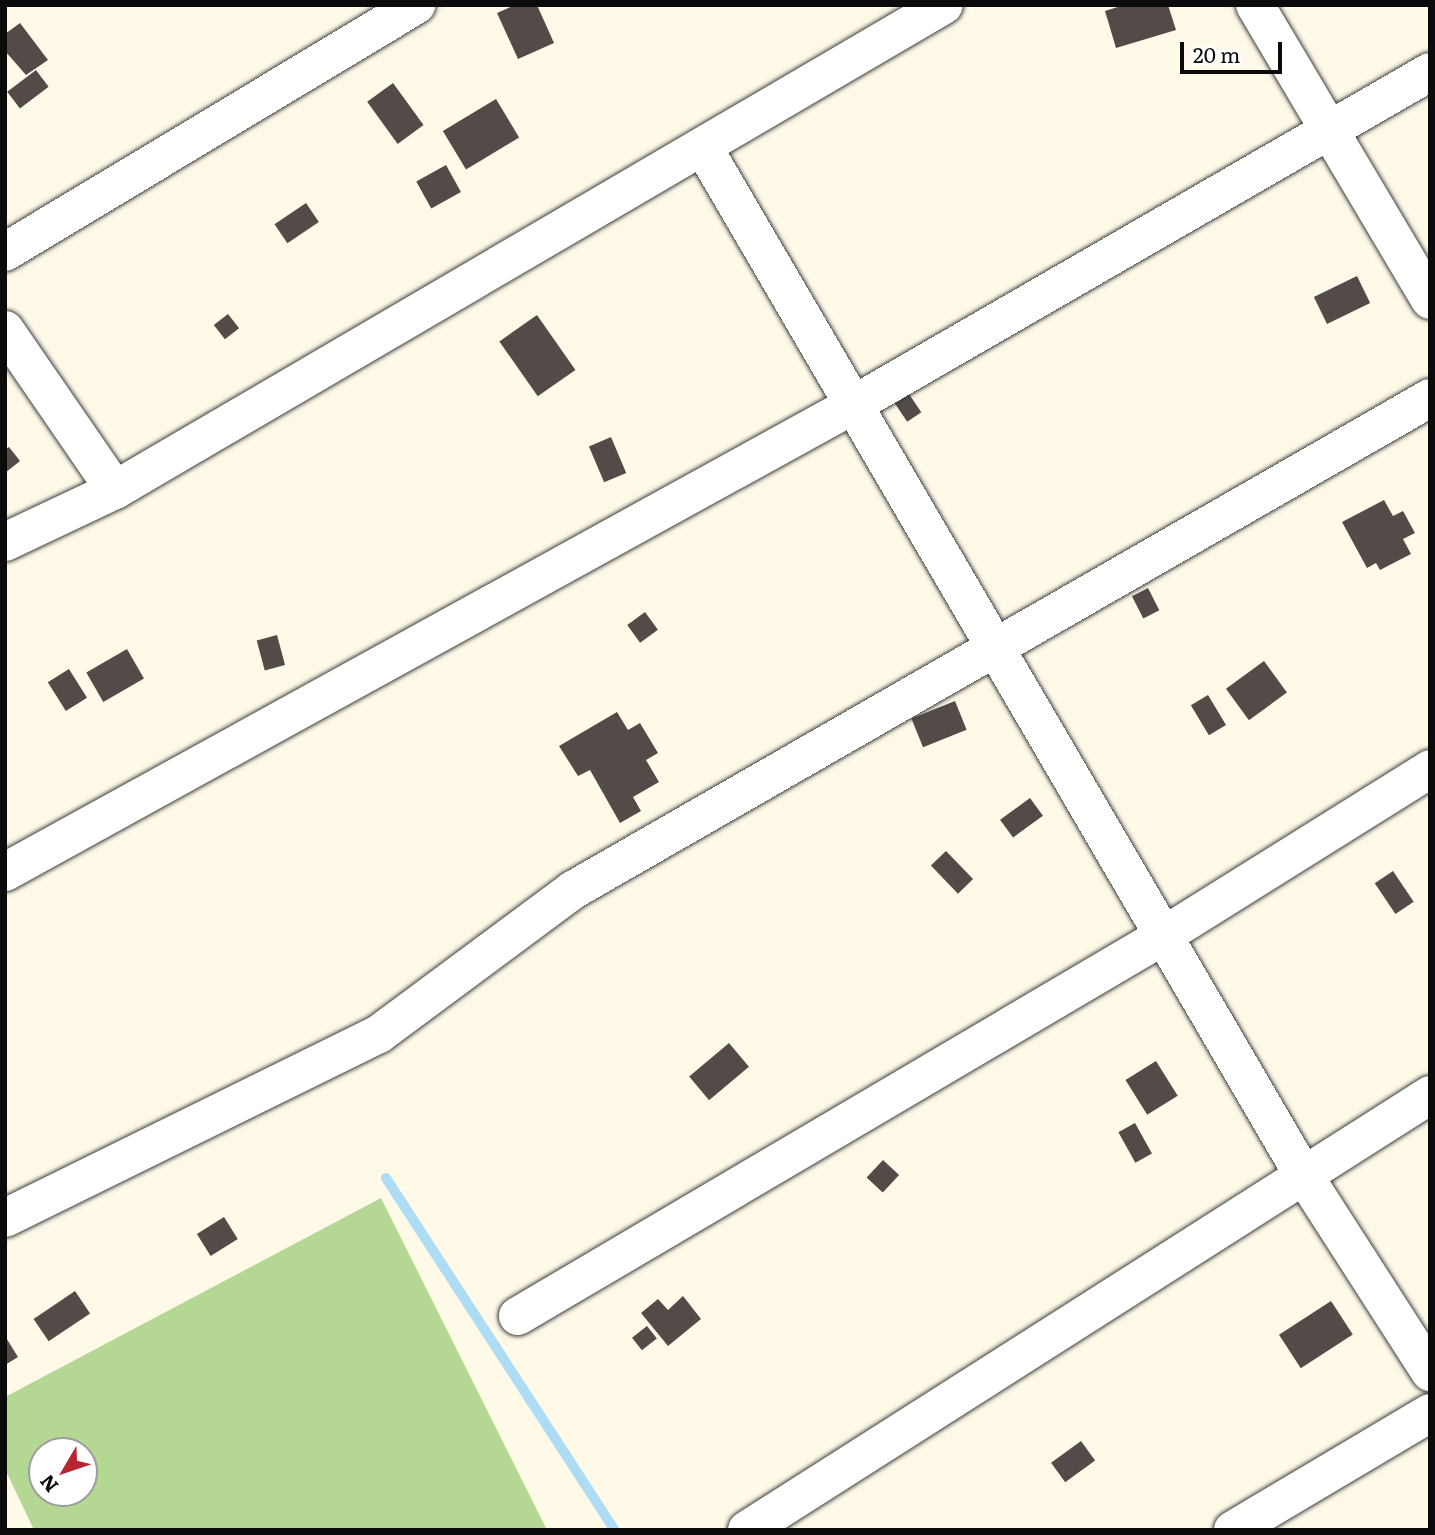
<!DOCTYPE html>
<style>
body{margin:0}
#map{position:relative;width:1435px;height:1535px;overflow:hidden;background:#fffae8;font-family:Literata,serif}
div>[style]{position:absolute}
[style*='--x']{left:calc(var(--x)*1px);top:calc(var(--y)*1px);width:calc(var(--w)*1px);rotate:calc(var(--a)*1deg)}
.forest>*{inset:0;background:#b4d893}
.stream>*{height:10px;margin:-5px;padding:0 5px;transform-origin:5px;border-radius:5px;background:#aedcf5}
.building>*{inset:0;background:#534b47;transform-origin:0 0}
.roads{filter:drop-shadow(0 0 2px #3e3e3e) drop-shadow(0 0 2px #3e3e3e)}
.minor>*{height:38px;margin:-19px;padding:0 19px;transform-origin:19px;border-radius:19px;background:#fff}
span{translate:-50% -50%;white-space:nowrap;text-align:center;line-height:1.15;-webkit-text-stroke:7px #fff;paint-order:stroke}
.frame{position:absolute;inset:0;border:7px solid #0b0b0b;pointer-events:none}
.north{position:absolute;left:28px;top:1437px;width:70px;height:70px;box-sizing:border-box;background:#fff;border:2px solid #9d9d9d;border-radius:50%;rotate:231deg;font-size:19px;font-weight:700;line-height:28px;text-align:center;color:#0b0b0b}
.north::after{content:'';display:block;margin:auto;width:24px;height:32px;background:#b82530;clip-path:polygon(50% 0,100% 100%,50% 72%,0 100%)}
.scale{position:absolute;left:1180px;top:42px;width:102px;height:32px;box-sizing:border-box;border:4px solid #0b0b0b;border-top:0;padding-left:9px;font-size:21px;line-height:24px;white-space:nowrap;color:#0b0b0b;-webkit-text-stroke:5px #fff;paint-order:stroke}
</style>
<div id="map">
<div class="forest">
<div style="clip-path:polygon(evenodd,381px 1198px,547px 1530px,34px 1530px,5px 1469px,5px 1397px,381px 1198px,42px 1451px,84px 1451px,84px 1493px,42px 1493px,42px 1451px)"></div>
</div>
<div class="stream">
<div style="--x:386;--y:1178;--w:420;--a:57"></div>
</div>
<div class="building">
<div style="clip-path:polygon(515px 5px,537px 5px,554px 43px,518px 59px,497px 13px)"></div>
<div style="clip-path:polygon(1124px 5px,1168px 5px,1176px 30px,1116px 48px,1105px 11px)"></div>
<div style="clip-path:polygon(20px 23px,48px 60px,26px 75px,5px 51px,5px 34px)"></div>
<div style="left:36px;top:70px;width:21px;height:36px;rotate:53deg"></div>
<div style="left:393px;top:83px;width:52px;height:32px;rotate:54deg"></div>
<div style="left:496px;top:99px;width:45px;height:62px;rotate:59deg"></div>
<div style="left:446px;top:165px;width:31px;height:34px;rotate:61deg"></div>
<div style="left:306px;top:203px;width:23px;height:38px;rotate:56deg"></div>
<div style="left:1357px;top:276px;width:30px;height:48px;rotate:64deg"></div>
<div style="left:228px;top:314px;width:18px;height:18px;rotate:52deg"></div>
<div style="left:537px;top:315px;width:67px;height:46px;rotate:55deg"></div>
<div style="left:909px;top:394px;width:22px;height:17px;rotate:56deg"></div>
<div style="left:611px;top:437px;width:39px;height:24px;rotate:67deg"></div>
<div style="clip-path:polygon(9px 447px,20px 461px,5px 473px,5px 450px)"></div>
<div style="clip-path:polygon(1384px 500px,1393px 516px,1403px 511px,1415px 533px,1403px 539px,1411px 554px,1380px 570px,1376px 563px,1367px 568px,1342px 522px)"></div>
<div style="left:1148px;top:588px;width:25px;height:18px;rotate:63deg"></div>
<div style="left:645px;top:612px;width:22px;height:22px;rotate:54deg"></div>
<div style="left:277px;top:635px;width:31px;height:21px;rotate:75deg"></div>
<div style="left:127px;top:649px;width:34px;height:47px;rotate:60deg"></div>
<div style="left:1264px;top:661px;width:39px;height:47px;rotate:54deg"></div>
<div style="left:69px;top:669px;width:34px;height:25px;rotate:58deg"></div>
<div style="left:1208px;top:695px;width:35px;height:20px;rotate:59deg"></div>
<div style="left:955px;top:701px;width:31px;height:47px;rotate:68deg"></div>
<div style="clip-path:polygon(617px 712px,628px 730px,640px 723px,658px 753px,646px 760px,659px 782px,633px 797px,641px 811px,620px 823px,590px 770px,578px 776px,559px 746px)"></div>
<div style="left:1030px;top:798px;width:22px;height:37px;rotate:54deg"></div>
<div style="left:946px;top:851px;width:39px;height:21px;rotate:46deg"></div>
<div style="left:1393px;top:871px;width:37px;height:22px;rotate:56deg"></div>
<div style="left:729px;top:1043px;width:31px;height:52px;rotate:50deg"></div>
<div style="left:1156px;top:1061px;width:41px;height:36px;rotate:58deg"></div>
<div style="left:1135px;top:1123px;width:35px;height:19px;rotate:61deg"></div>
<div style="left:883px;top:1160px;width:22px;height:24px;rotate:43deg"></div>
<div style="left:224px;top:1217px;width:26px;height:32px;rotate:58deg"></div>
<div style="left:75px;top:1291px;width:27px;height:50px;rotate:56deg"></div>
<div style="clip-path:polygon(683px 1296px,701px 1319px,668px 1346px,641px 1313px,658px 1299px,668px 1310px)"></div>
<div style="left:1331px;top:1301px;width:40px;height:62px;rotate:57deg"></div>
<div style="left:647px;top:1326px;width:16px;height:19px;rotate:52deg"></div>
<div style="clip-path:polygon(5px 1336px,18px 1357px,5px 1365px)"></div>
<div style="left:1081px;top:1441px;width:24px;height:37px;rotate:54deg"></div>
</div>
<div class="roads">
<div class="minor">
<div style="--x:1255;--y:5;--w:343;--a:59.3"></div>
<div style="--x:703;--y:147;--w:1186;--a:59.72"></div>
<div style="--x:1301;--y:1171;--w:239;--a:57.3"></div>
<div style="--x:5;--y:252;--w:480;--a:-31"></div>
<div style="--x:5;--y:330;--w:194;--a:55.5"></div>
<div style="--x:5;--y:542;--w:122;--a:-25.3"></div>
<div style="--x:115;--y:490;--w:960;--a:-30.33"></div>
<div style="--x:5;--y:872;--w:968;--a:-28.84"></div>
<div style="--x:853;--y:405;--w:666;--a:-29.99"></div>
<div style="--x:5;--y:1218;--w:417;--a:-26.2"></div>
<div style="--x:379;--y:1034;--w:242;--a:-36.6"></div>
<div style="--x:573;--y:890;--w:988;--a:-29.86"></div>
<div style="--x:518;--y:1316;--w:749;--a:-30.5"></div>
<div style="--x:1163;--y:936;--w:315;--a:-32"></div>
<div style="--x:747;--y:1530;--w:810;--a:-32.49"></div>
<div style="--x:1233;--y:1530;--w:229;--a:-30.7"></div>
</div>
</div>
<div class="frame"></div>
<div class="north">N</div>
<div class="scale">20 m</div>
</div>
